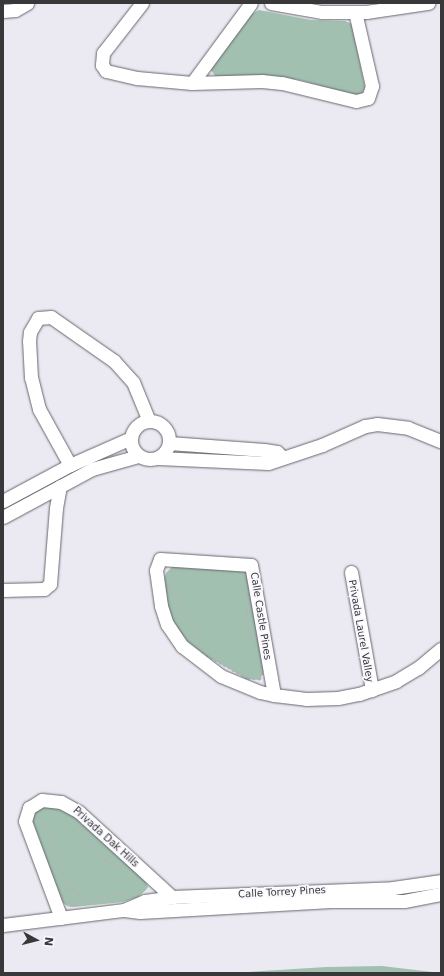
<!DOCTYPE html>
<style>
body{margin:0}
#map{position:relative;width:444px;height:976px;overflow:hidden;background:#ebeaf2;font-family:"DejaVu Sans",sans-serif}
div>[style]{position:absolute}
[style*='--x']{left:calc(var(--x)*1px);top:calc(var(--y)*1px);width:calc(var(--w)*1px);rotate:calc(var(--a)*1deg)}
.green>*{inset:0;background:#a2c0b0}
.path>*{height:1.5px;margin-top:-0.75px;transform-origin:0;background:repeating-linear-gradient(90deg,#b2b2b8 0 2px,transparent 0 5px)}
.path>.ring{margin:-0.75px;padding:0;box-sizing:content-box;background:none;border:1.5px solid #b2b2b8;border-radius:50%}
.roads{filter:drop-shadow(0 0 1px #66666d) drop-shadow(0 0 1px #66666d)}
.minor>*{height:13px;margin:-6.5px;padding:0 6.5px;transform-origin:6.5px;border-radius:6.5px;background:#fff}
.minor>.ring{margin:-6.5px;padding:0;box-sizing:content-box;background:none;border:13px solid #fff;border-radius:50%}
span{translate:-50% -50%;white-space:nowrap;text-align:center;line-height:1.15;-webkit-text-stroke:3.5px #f8f8fe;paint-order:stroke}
.street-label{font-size:10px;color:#38383b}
.frame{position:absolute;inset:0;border:4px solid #38383b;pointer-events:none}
.north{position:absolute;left:16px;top:920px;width:40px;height:40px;-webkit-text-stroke:3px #f8f8fe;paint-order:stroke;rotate:97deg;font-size:11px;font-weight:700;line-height:16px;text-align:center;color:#38383b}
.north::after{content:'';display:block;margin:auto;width:14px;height:18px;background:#38383b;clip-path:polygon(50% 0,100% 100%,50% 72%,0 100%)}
</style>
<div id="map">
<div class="green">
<div style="clip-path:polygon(259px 10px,311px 20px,345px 21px,352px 24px,365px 88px,359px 97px,300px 80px,264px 75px,216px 77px,210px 69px,252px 14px)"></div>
<div style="clip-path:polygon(172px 567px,245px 568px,250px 576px,265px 668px,260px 680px,247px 679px,208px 657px,188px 642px,175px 625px,167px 610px,164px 579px,166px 573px)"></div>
<div style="clip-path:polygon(48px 805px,73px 815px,144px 876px,148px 887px,146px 890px,138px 897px,123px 902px,74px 907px,66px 905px,62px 901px,32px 820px,33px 811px,40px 806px)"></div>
<div style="clip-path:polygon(382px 966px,441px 973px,232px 973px,326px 967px)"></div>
</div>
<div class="path">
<div style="--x:181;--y:567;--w:41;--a:5.6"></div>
<div style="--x:222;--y:571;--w:16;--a:-15"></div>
<div style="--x:237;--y:567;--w:8;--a:7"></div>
<div style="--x:245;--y:568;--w:12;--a:66"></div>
<div style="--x:250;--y:579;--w:40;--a:94.3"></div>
<div style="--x:247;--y:619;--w:21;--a:76"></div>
<div style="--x:252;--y:639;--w:17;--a:54"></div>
<div style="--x:262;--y:653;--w:16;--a:79"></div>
<div style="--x:265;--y:669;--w:12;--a:114"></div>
<div style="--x:260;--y:680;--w:13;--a:-176"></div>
<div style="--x:247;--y:679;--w:51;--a:-150.4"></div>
<div style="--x:203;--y:654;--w:32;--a:-108"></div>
<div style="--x:193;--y:624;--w:44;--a:-123"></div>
<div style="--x:169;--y:587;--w:16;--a:-72"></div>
<div style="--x:174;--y:572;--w:9;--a:-36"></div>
<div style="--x:38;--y:817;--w:11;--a:49"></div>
<div style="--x:45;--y:825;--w:69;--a:68.7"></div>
<div style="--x:82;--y:831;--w:37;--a:52"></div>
<div style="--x:105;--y:860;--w:7;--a:34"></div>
<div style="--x:111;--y:864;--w:10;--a:11"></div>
<div class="ring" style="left:63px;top:889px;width:16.5px;height:16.5px"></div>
<div style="--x:82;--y:898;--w:10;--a:17"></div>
<div style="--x:92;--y:901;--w:19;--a:-18"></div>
<div style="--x:110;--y:895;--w:20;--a:-3"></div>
</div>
<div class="roads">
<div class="minor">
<div style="--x:142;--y:3;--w:63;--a:128"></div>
<div style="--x:103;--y:53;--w:12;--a:95"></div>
<div style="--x:102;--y:65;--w:7;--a:56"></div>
<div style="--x:106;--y:71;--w:32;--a:13"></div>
<div style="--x:137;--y:78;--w:55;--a:5.2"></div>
<div style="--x:192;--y:83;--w:70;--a:-1.6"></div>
<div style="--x:262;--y:81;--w:20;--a:6"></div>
<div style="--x:282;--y:83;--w:76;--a:13.7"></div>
<div style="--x:356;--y:101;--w:12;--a:-14"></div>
<div style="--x:368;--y:98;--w:13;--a:-72"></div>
<div style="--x:372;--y:86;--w:76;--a:-102.9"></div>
<div style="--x:271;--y:3;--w:52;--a:10"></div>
<div style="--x:322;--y:12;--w:44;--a:0"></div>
<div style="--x:366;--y:12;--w:63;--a:-8.3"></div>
<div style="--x:3;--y:11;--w:12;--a:-5"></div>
<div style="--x:15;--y:10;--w:14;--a:-30"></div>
<div style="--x:192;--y:83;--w:99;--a:-53.6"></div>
<div class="ring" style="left:131px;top:421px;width:25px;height:25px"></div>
<div style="--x:169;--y:443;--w:95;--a:4.2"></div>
<div style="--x:264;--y:450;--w:13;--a:9"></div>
<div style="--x:277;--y:452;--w:7;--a:45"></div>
<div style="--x:158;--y:458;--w:110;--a:2.6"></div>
<div style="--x:268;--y:463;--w:57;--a:-18.4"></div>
<div style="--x:322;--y:445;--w:47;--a:-23.8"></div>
<div style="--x:365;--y:426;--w:12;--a:-9"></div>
<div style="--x:377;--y:424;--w:31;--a:7"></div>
<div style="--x:408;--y:428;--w:35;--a:22"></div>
<div style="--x:70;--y:465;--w:64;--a:-119"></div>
<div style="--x:39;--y:409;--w:32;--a:-104"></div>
<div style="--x:31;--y:378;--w:37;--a:-93"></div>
<div style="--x:29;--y:341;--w:9;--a:-84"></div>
<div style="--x:30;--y:332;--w:16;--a:-60"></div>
<div style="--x:38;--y:318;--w:13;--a:-4"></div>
<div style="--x:51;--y:317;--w:77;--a:34.9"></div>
<div style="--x:114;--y:361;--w:28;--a:48"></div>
<div style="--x:133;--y:382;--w:42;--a:67.7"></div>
<div style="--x:3;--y:501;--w:76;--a:-28.2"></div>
<div style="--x:70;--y:465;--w:67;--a:-23.9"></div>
<div style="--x:3;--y:517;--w:101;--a:-28.3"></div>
<div style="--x:92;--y:469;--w:48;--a:-15.8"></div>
<div style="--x:351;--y:572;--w:120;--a:79.9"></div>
<div style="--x:3;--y:590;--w:41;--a:-1.4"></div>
<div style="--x:44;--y:589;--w:8;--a:-40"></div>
<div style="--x:50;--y:584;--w:76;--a:-85.5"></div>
<div style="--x:56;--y:508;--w:22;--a:-80"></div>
<div style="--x:274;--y:695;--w:132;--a:-100"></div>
<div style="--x:251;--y:565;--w:91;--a:-176.2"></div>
<div style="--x:160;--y:559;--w:12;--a:110"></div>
<div style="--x:156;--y:570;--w:36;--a:82"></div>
<div style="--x:161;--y:606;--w:19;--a:72"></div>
<div style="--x:167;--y:624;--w:27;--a:56"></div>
<div style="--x:182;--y:646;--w:49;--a:37.6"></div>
<div style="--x:221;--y:676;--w:42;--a:22.3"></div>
<div style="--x:260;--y:692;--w:14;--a:12"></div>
<div style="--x:274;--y:695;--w:32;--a:7"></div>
<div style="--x:306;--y:699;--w:32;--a:-2"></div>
<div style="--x:338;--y:698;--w:21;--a:-11"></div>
<div style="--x:359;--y:694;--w:39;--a:-19"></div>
<div style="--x:396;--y:681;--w:26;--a:-31"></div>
<div style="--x:418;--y:668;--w:30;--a:-40"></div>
<div style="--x:126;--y:909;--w:21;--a:-23"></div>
<div style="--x:145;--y:901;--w:27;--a:-8"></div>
<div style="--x:172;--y:897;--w:221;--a:-2.3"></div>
<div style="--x:393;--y:888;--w:49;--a:-8.3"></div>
<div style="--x:61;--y:918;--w:103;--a:-110.4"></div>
<div style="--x:25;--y:821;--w:14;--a:-73"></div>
<div style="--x:29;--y:808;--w:15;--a:-32"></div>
<div style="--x:42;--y:800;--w:19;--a:6"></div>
<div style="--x:61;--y:802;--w:21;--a:29"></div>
<div style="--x:79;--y:812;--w:126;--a:42.4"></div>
<div style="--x:3;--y:925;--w:122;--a:-7.1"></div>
<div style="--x:124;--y:910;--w:16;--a:7"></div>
<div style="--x:140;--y:912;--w:191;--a:-3.3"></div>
<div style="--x:331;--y:901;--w:73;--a:0"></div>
<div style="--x:404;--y:901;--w:38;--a:-11"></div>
</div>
</div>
<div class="street-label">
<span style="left:261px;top:616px;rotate:81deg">Calle Castle Pines</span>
<span style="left:361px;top:631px;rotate:80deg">Privada Laurel Valley</span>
<span style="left:106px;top:837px;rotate:42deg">Privada Dak Hills</span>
<span style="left:282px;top:892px;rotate:-3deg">Calle Torrey Pines</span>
</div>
<div class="frame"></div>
<div class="north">N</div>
</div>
